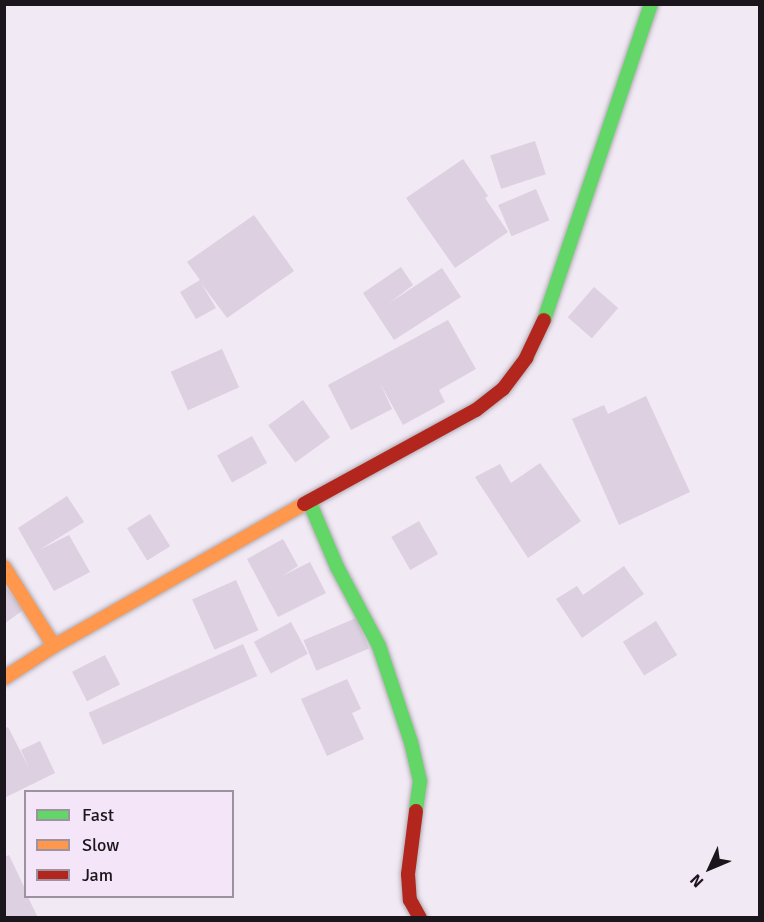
<!DOCTYPE html>
<style>
body{margin:0}
#map{position:relative;width:764px;height:922px;overflow:hidden;background:#f1e9f4;font-family:Signika,sans-serif}
div>[style]{position:absolute}
[style*='--x']{left:calc(var(--x)*1px);top:calc(var(--y)*1px);width:calc(var(--w)*1px);rotate:calc(var(--a)*1deg)}
.building>*{inset:0;background:#ddd0e0;transform-origin:0 0}
.roads{filter:drop-shadow(0 0 2px #b1abb3) drop-shadow(0 0 2px #b1abb3)}
.fast>*{height:14px;margin:-7px;padding:0 7px;transform-origin:7px;border-radius:7px;background:#63d668}
.slow>*{height:14px;margin:-7px;padding:0 7px;transform-origin:7px;border-radius:7px;background:#ff974d}
.jam>*{height:14px;margin:-7px;padding:0 7px;transform-origin:7px;border-radius:7px;background:#b3261e}
span{translate:-50% -50%;white-space:nowrap;text-align:center;line-height:1.15;-webkit-text-stroke:4.5px #f4e5f8;paint-order:stroke}
.frame{position:absolute;inset:0;border:6px solid #1b161c;pointer-events:none}
.legend{position:absolute;left:24px;top:790px;width:210px;height:108px;box-sizing:border-box;background:#f4e5f8;border:2px solid #9d92a0;margin:0;padding:8px 10px;list-style:none;font-size:18px;color:#1b161c}
.legend li{display:flex;align-items:center;gap:12px;height:30px}
.legend b{width:30px;border:2px solid #9d92a0}
.north{position:absolute;left:680px;top:838px;width:60px;height:60px;-webkit-text-stroke:4px #f4e5f8;paint-order:stroke;rotate:226deg;font-size:16px;font-weight:700;line-height:24px;text-align:center;color:#1b161c}
.north::after{content:'';display:block;margin:auto;width:21px;height:27px;background:#1b161c;clip-path:polygon(50% 0,100% 100%,50% 72%,0 100%)}
</style>
<div id="map">
<div class="building">
<div style="left:535px;top:141px;width:35px;height:47px;rotate:72deg"></div>
<div style="clip-path:polygon(463px 159px,488px 196px,485px 198px,508px 232px,455px 268px,406px 198px)"></div>
<div style="left:536px;top:189px;width:34px;height:41px;rotate:67deg"></div>
<div style="clip-path:polygon(254px 215px,294px 271px,227px 318px,201px 283px,216px 308px,196px 319px,180px 292px,200px 280px,187px 262px)"></div>
<div style="clip-path:polygon(401px 267px,413px 285px,388px 304px,442px 268px,461px 297px,394px 340px,363px 293px)"></div>
<div style="left:594px;top:287px;width:32px;height:40px;rotate:41deg"></div>
<div style="clip-path:polygon(448px 320px,476px 369px,439px 390px,445px 402px,403px 425px,380px 383px,392px 409px,351px 430px,328px 385px)"></div>
<div style="left:222px;top:349px;width:42px;height:56px;rotate:66deg"></div>
<div style="clip-path:polygon(646px 396px,690px 492px,619px 525px,572px 419px,604px 405px,608px 414px)"></div>
<div style="left:303px;top:400px;width:46px;height:43px;rotate:54deg"></div>
<div style="left:252px;top:436px;width:31px;height:40px;rotate:61deg"></div>
<div style="clip-path:polygon(540px 463px,581px 521px,528px 558px,475px 477px,500px 464px,511px 483px)"></div>
<div style="clip-path:polygon(67px 496px,84px 522px,39px 550px,69px 535px,90px 572px,54px 591px,18px 528px)"></div>
<div style="left:150px;top:514px;width:38px;height:27px;rotate:58deg"></div>
<div style="left:419px;top:521px;width:38px;height:32px;rotate:60deg"></div>
<div style="clip-path:polygon(283px 539px,298px 566px,282px 576px,310px 562px,326px 593px,278px 617px,247px 559px)"></div>
<div style="clip-path:polygon(624px 566px,644px 594px,582px 638px,556px 599px,577px 586px,583px 595px)"></div>
<div style="left:236px;top:580px;width:55px;height:48px;rotate:66deg"></div>
<div style="clip-path:polygon(4px 585px,23px 610px,4px 624px)"></div>
<div style="left:356px;top:618px;width:33px;height:57px;rotate:67deg"></div>
<div style="left:656px;top:621px;width:40px;height:39px;rotate:58deg"></div>
<div style="left:291px;top:622px;width:36px;height:42px;rotate:62deg"></div>
<div style="left:243px;top:644px;width:35px;height:169px;rotate:66deg"></div>
<div style="left:105px;top:655px;width:33px;height:37px;rotate:63deg"></div>
<div style="clip-path:polygon(347px 679px,361px 709px,352px 713px,364px 739px,327px 756px,301px 699px)"></div>
<div style="clip-path:polygon(8px 727px,29px 768px,21px 750px,40px 741px,55px 773px,4px 798px,4px 729px)"></div>
<div style="clip-path:polygon(9px 855px,26px 891px,26px 897px,28px 897px,38px 918px,4px 918px,4px 857px)"></div>
</div>
<div class="roads">
<div class="fast">
<div style="--x:544;--y:320;--w:334;--a:-71.3"></div>
<div style="--x:309;--y:501;--w:72;--a:67"></div>
<div style="--x:337;--y:567;--w:89;--a:62"></div>
<div style="--x:379;--y:646;--w:101;--a:71.6"></div>
<div style="--x:411;--y:742;--w:40;--a:77"></div>
<div style="--x:420;--y:781;--w:30;--a:98"></div>
</div>
<div class="slow">
<div style="--x:4;--y:567;--w:93;--a:57.7"></div>
<div style="--x:4;--y:678;--w:59;--a:-32.6"></div>
<div style="--x:54;--y:646;--w:288;--a:-29.6"></div>
</div>
<div class="jam">
<div style="--x:304;--y:504;--w:196;--a:-28.7"></div>
<div style="--x:476;--y:410;--w:34;--a:-38"></div>
<div style="--x:503;--y:389;--w:39;--a:-53"></div>
<div style="--x:526;--y:358;--w:42;--a:-64.7"></div>
<div style="--x:416;--y:811;--w:64;--a:97.2"></div>
<div style="--x:408;--y:874;--w:26;--a:86"></div>
<div style="--x:410;--y:900;--w:21;--a:61"></div>
</div>
</div>
<div class="frame"></div>
<ul class="legend">
<li><b style="height:8px;background:#63d668"></b>Fast</li>
<li><b style="height:8px;background:#ff974d"></b>Slow</li>
<li><b style="height:8px;background:#b3261e"></b>Jam</li>
</ul>
<div class="north">N</div>
</div>
